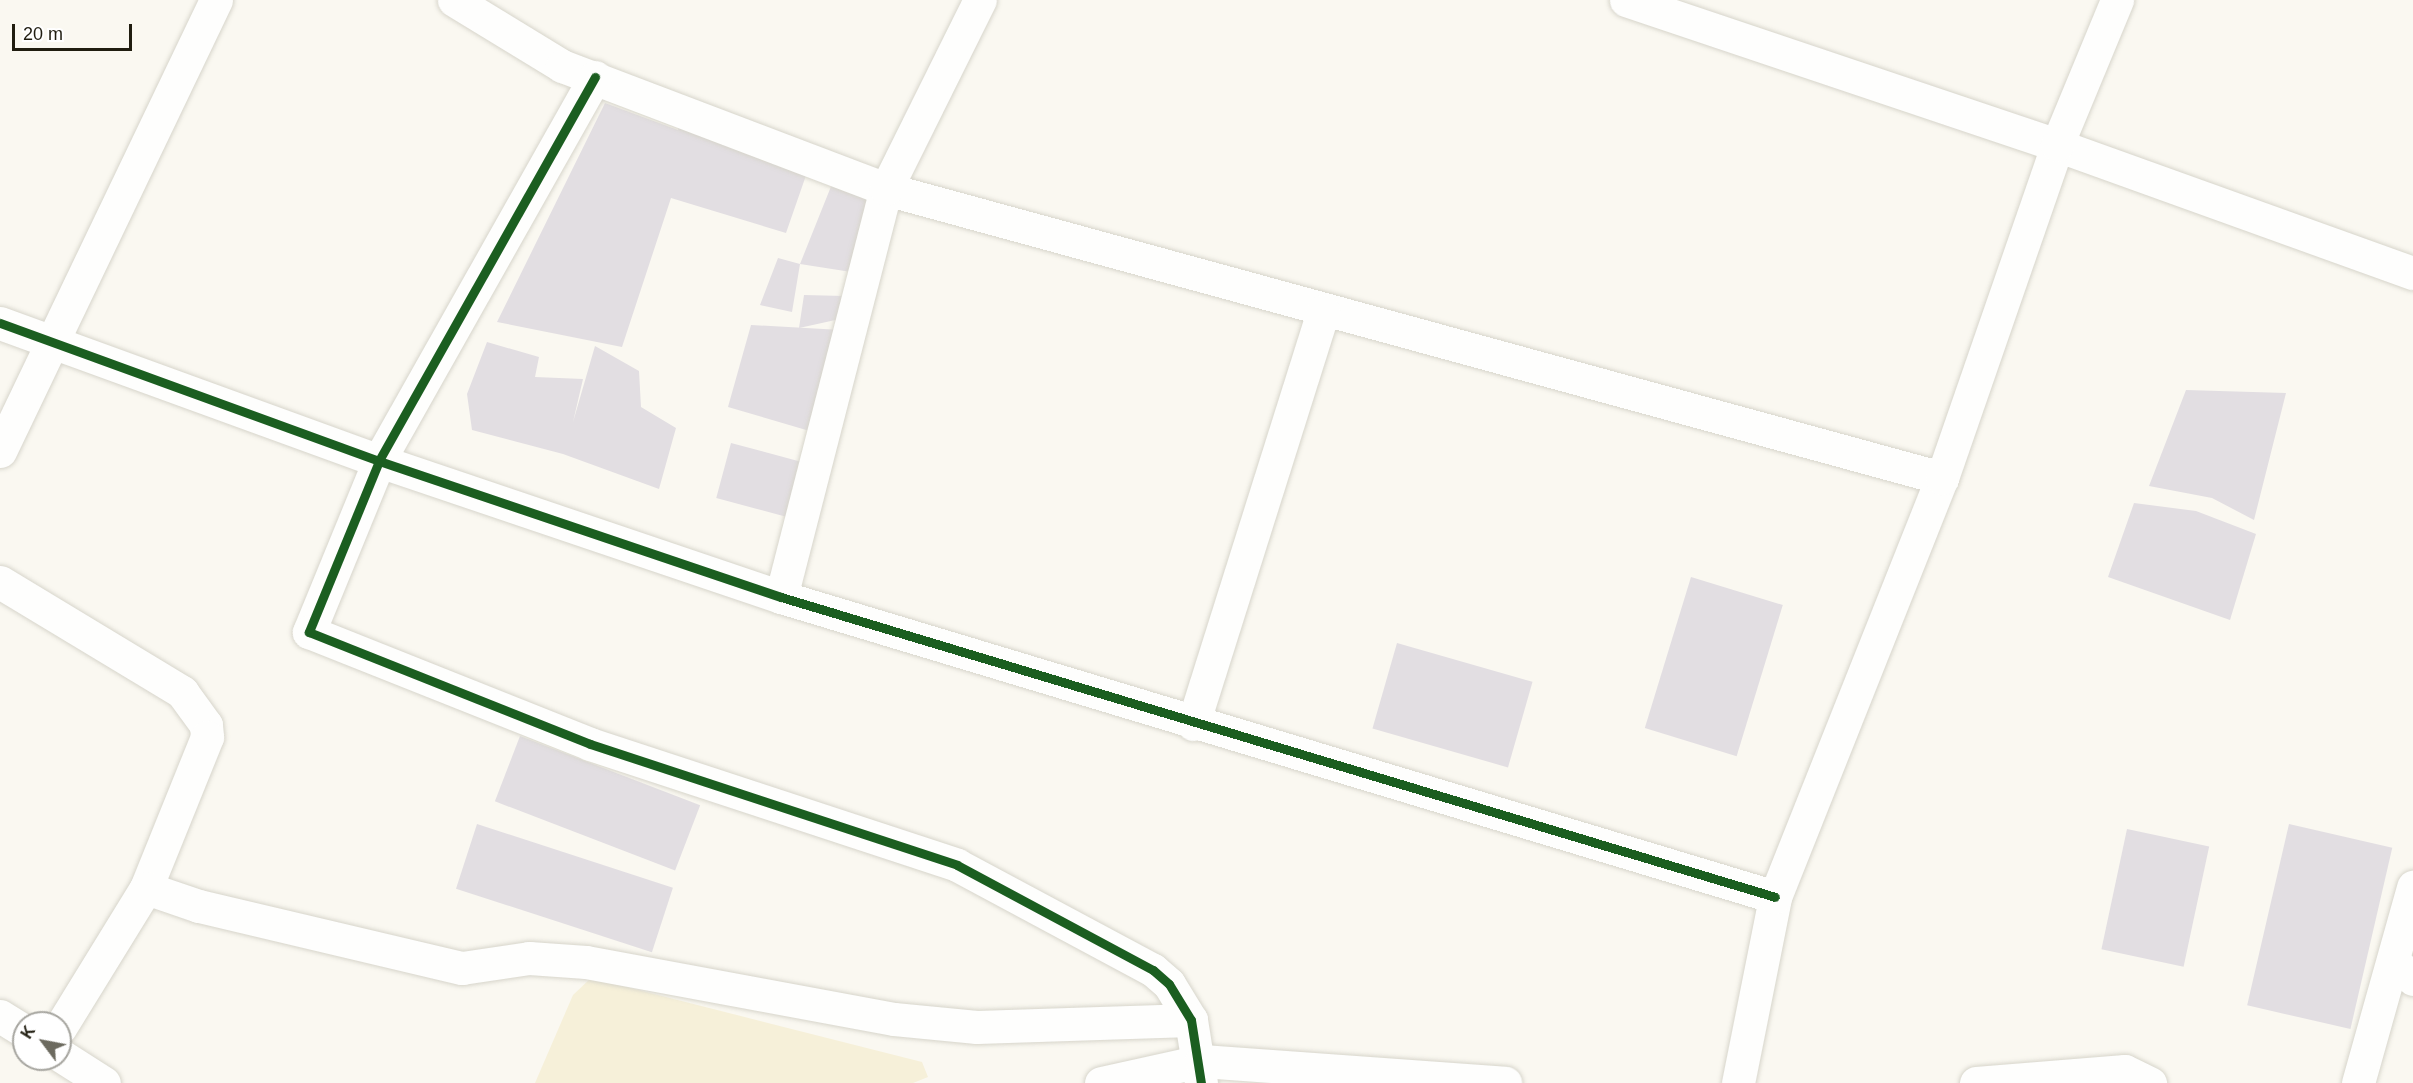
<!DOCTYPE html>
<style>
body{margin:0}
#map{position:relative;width:2413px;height:1083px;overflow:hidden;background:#faf8f1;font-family:Helvetica,sans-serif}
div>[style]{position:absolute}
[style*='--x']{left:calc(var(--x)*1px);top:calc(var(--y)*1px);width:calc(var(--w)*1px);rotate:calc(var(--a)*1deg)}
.green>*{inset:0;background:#f6f0d9}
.building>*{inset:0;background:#e2dee2;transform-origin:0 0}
.roads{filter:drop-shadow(0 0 2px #d7d5cb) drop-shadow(0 0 2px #d7d5cb)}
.minor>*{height:33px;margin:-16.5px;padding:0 16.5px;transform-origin:16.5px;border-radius:16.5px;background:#fefefd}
.tertiary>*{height:33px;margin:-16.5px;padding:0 16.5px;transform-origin:16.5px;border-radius:16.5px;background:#fefefd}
.secondary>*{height:33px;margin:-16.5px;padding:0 16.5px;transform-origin:16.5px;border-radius:16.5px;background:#fefefd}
.cycleway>*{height:9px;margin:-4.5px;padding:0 4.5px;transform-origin:4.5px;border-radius:4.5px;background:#1b5e20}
span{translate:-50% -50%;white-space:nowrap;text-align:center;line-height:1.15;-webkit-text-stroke:4.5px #fff;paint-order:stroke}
.north{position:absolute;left:12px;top:1011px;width:60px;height:60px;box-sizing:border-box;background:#fff;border:2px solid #a6a59f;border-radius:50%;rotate:302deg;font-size:16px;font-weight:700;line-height:24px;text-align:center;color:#201d10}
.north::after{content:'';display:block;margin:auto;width:21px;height:27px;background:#6c6a5f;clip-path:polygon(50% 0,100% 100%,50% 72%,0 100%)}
.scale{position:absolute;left:12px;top:24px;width:120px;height:27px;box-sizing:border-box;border:3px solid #201d10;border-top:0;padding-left:8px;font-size:18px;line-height:21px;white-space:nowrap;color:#201d10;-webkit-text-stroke:4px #fff;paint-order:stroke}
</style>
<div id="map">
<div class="green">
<div style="clip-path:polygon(591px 978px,922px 1062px,928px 1077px,913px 1083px,535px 1083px,573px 995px)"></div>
</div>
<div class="building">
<div style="clip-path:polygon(605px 103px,678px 130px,680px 110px,811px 161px,786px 233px,671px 198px,622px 347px,497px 322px)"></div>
<div style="clip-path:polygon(832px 184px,886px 189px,864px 274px,800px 264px,792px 312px,760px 305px,778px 258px,800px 264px)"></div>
<div style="clip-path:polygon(804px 295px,844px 296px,840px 319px,799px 328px)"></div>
<div style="clip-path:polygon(751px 325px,841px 330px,813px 432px,728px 407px)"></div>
<div style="clip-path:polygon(487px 342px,539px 357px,535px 377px,583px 379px,573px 422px,595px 346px,639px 371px,641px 407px,676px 428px,659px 489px,563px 454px,472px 430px,467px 394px)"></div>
<div style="clip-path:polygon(2186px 390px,2286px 393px,2254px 520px,2212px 498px,2149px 486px)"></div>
<div style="left:731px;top:443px;width:79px;height:57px;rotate:15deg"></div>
<div style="clip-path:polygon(2134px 503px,2196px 511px,2256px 534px,2230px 620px,2108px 577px)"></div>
<div style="left:1691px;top:577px;width:96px;height:158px;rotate:17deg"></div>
<div style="left:1397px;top:643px;width:141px;height:89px;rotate:16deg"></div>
<div style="left:520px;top:736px;width:193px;height:70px;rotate:21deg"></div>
<div style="left:477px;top:824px;width:206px;height:68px;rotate:18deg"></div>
<div style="left:2289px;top:824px;width:106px;height:186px;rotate:13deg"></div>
<div style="left:2127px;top:829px;width:84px;height:123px;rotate:12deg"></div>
</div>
<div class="roads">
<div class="minor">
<div style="--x:454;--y:0;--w:127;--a:31.4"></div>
<div style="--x:562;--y:66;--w:347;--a:20.8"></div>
<div style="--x:886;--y:189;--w:1095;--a:15.31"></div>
<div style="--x:1626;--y:0;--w:455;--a:18.6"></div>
<div style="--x:2057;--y:145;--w:378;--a:19.8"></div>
<div style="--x:595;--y:77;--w:441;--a:119.4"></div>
<div style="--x:379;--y:461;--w:185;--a:112.3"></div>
<div style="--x:309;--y:632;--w:302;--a:21.7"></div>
<div style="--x:590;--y:744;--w:386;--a:18.2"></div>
<div style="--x:957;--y:865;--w:222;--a:28.2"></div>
<div style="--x:1153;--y:970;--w:21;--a:41"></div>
<div style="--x:1169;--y:984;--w:42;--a:58.6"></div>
<div style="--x:1191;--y:1020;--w:64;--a:81"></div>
<div style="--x:0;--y:323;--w:403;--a:20"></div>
<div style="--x:379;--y:461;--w:424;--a:18.7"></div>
<div style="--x:781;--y:597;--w:1038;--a:16.79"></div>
<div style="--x:0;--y:451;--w:500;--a:-64.41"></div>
<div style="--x:0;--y:582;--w:213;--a:31.1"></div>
<div style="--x:182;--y:692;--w:41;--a:54"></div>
<div style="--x:206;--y:725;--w:12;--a:85"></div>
<div style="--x:207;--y:737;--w:163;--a:112"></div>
<div style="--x:146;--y:888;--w:164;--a:121.6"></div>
<div style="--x:781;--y:597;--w:421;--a:-75.6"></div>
<div style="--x:886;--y:189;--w:211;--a:-63.6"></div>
<div style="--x:1193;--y:724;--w:433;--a:-72.5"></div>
<div style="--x:146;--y:888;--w:56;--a:18.8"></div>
<div style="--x:199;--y:906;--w:270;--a:13.3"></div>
<div style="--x:462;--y:968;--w:68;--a:-8.5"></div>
<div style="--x:529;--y:958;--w:57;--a:4"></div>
<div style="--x:586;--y:962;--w:313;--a:10.5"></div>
<div style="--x:894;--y:1019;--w:83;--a:5.5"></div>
<div style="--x:977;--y:1027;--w:214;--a:-1.9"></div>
<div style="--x:0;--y:1016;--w:28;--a:32"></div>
<div style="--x:60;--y:1055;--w:52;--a:32.5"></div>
<div style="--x:1101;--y:1083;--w:102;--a:-12.4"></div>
<div style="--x:1201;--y:1061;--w:305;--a:4.1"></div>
<div style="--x:1738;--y:1083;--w:190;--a:-78.7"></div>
<div style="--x:1775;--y:897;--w:451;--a:-68.3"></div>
<div style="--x:1942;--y:478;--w:352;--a:-70.9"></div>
<div style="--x:2057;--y:145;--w:157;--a:-67.5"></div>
<div style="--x:1976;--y:1083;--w:149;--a:-4.6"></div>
<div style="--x:2125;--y:1071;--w:28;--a:26"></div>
</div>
<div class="tertiary">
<div style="--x:2393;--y:961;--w:27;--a:42"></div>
</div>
<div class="secondary">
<div style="--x:2358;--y:1083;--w:204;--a:-74.3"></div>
</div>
</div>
<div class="cycleway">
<div style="--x:595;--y:77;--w:441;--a:119.4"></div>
<div style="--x:379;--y:461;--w:185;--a:112.3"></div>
<div style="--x:309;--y:632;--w:302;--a:21.7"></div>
<div style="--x:590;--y:744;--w:386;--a:18.2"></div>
<div style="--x:957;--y:865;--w:222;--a:28.2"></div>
<div style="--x:1153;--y:970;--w:21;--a:41"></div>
<div style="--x:1169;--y:984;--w:42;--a:58.6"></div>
<div style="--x:1191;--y:1020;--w:64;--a:81"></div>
<div style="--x:0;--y:323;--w:403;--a:20"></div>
<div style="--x:379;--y:461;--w:424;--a:18.7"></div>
<div style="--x:781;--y:597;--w:1038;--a:16.79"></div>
</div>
<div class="north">K</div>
<div class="scale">20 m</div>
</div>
